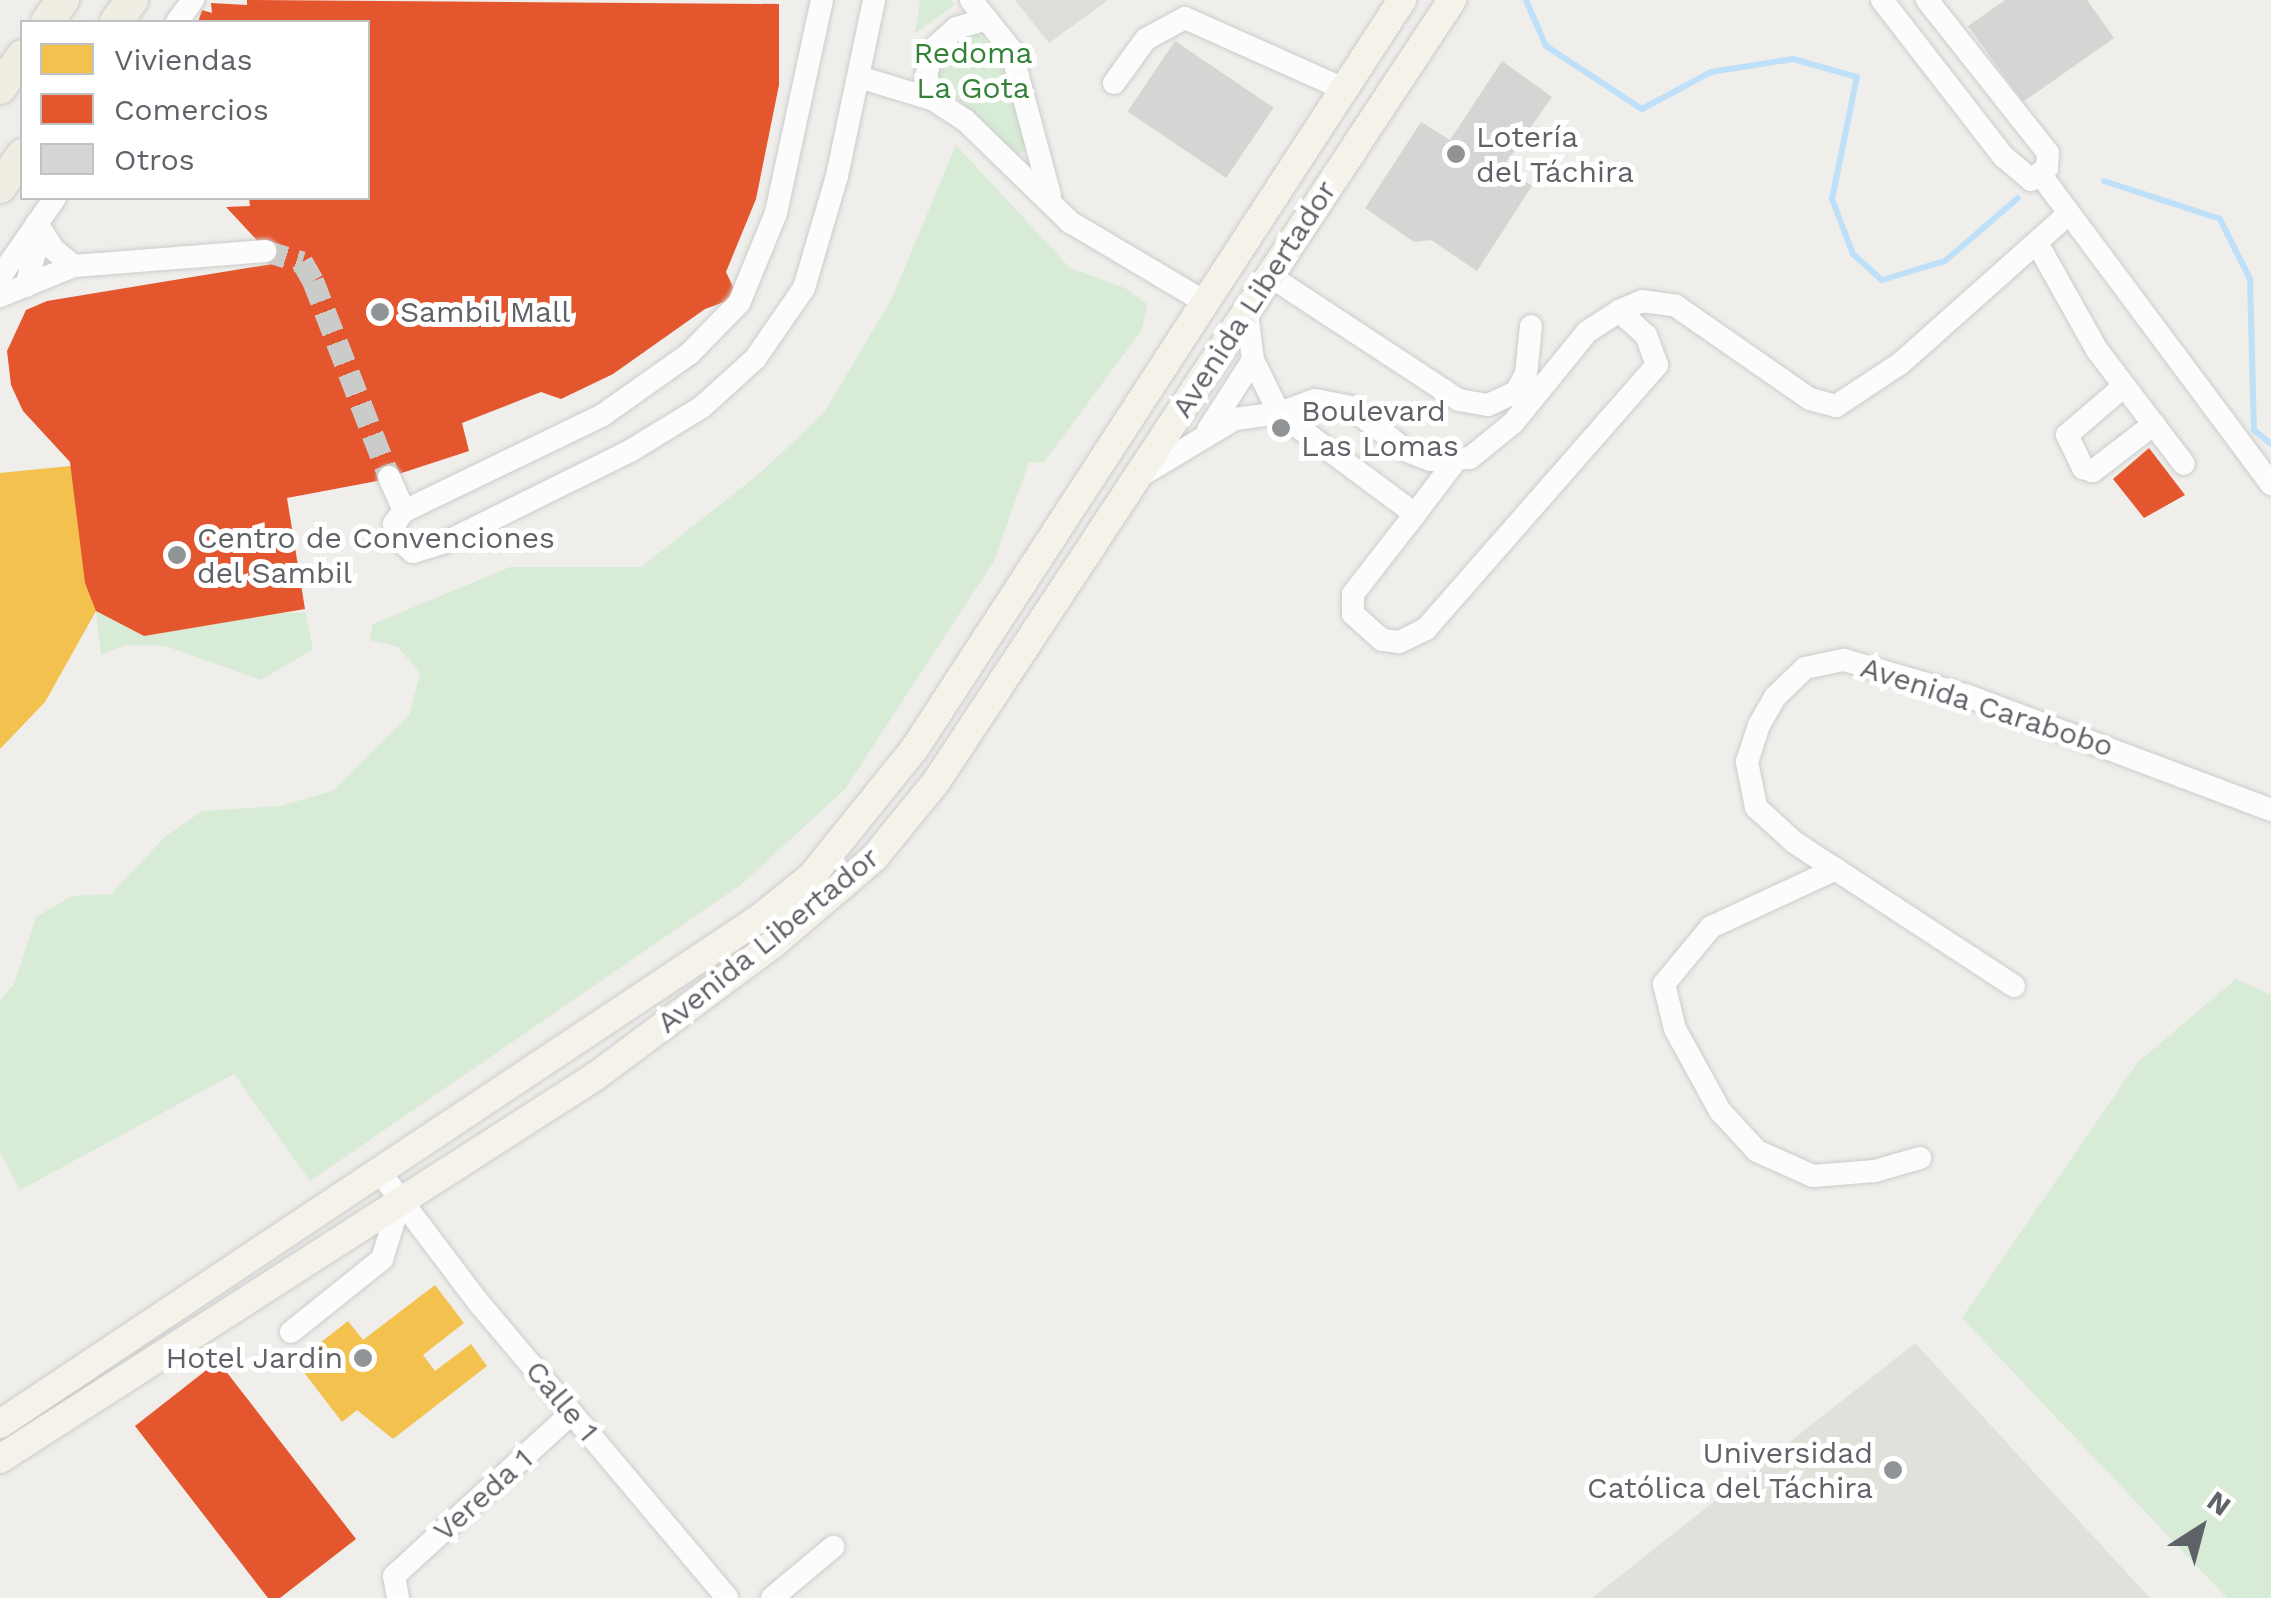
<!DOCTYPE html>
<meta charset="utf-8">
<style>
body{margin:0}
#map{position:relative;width:2271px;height:1598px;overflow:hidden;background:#efeeea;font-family:"Work Sans",sans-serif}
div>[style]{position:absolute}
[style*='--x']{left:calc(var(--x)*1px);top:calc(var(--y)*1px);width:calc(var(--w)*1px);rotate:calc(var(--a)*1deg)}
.industrial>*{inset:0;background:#dfddda}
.education>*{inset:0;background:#e2e0da}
.green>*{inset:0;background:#d8ebd6}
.homes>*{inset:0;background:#f2c14e}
.shops>*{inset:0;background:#e4572e}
.stream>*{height:6px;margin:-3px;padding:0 3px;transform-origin:3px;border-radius:3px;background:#bfe0f9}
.building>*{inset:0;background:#d6d5d3;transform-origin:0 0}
.minor-tunnel>*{height:22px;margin-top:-11px;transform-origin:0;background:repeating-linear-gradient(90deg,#cbcbca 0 22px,transparent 0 33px)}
.roads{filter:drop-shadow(0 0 2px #cbcccc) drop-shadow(0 0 2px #cbcccc)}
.minor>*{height:22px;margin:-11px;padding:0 11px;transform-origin:11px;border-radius:11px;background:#fdfcfc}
.major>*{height:28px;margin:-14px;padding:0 14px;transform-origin:14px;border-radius:14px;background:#f4f2e9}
.highway>*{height:32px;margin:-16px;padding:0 16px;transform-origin:16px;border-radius:16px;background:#f0ede3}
.dots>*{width:28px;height:28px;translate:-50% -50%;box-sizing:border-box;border:5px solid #fff;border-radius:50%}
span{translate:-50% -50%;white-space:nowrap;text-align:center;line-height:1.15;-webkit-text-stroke:10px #fff;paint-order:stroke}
.park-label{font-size:30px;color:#348238}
.poi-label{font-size:30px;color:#5f6368}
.left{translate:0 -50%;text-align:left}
.right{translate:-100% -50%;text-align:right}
.street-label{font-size:30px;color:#5f6368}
.legend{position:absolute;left:20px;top:20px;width:350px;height:180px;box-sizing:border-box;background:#fff;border:2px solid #bfc1c3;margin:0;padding:12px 18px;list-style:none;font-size:30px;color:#5f6368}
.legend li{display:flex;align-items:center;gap:20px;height:50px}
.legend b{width:50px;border:2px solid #bfc1c3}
.north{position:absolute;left:2151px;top:1478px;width:100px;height:100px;-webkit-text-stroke:8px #fff;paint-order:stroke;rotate:36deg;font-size:28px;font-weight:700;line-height:40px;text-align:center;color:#5f6368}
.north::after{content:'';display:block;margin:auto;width:35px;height:45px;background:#5f6368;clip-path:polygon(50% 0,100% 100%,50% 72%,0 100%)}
</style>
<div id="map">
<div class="industrial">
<div style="clip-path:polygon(1015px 0,1108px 0,1049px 43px)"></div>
</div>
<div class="education">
<div style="clip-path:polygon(1915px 1343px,2150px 1598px,1592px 1598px)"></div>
</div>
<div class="green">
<div style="clip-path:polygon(920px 0,950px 0,955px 5px,915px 33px)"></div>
<div style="clip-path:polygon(973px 31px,1004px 55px,1028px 149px,1017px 155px,934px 77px,940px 57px)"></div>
<div style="clip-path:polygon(956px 145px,1070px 268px,1125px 288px,1147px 304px,1142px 330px,1044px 462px,1029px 462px,994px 561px,845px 789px,742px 884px,310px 1181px,234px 1074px,20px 1190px,0 1152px,0 1001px,14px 984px,36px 917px,72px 896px,111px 894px,166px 836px,202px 811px,280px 806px,332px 791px,409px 716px,420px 673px,398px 647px,370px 640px,373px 624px,510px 567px,641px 567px,759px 474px,824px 413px,892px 298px)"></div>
<div style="clip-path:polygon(96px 611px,306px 613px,313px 649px,261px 680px,166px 646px,126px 645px,101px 655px)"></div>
<div style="clip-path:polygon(2236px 979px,2271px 995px,2271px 1598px,2227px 1598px,1962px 1318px,2137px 1063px)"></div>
</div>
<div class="homes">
<div style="clip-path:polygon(80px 465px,96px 611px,45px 702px,0 749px,0 473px)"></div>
<div style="clip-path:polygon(435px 1285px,464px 1323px,423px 1355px,435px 1371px,471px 1344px,487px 1366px,393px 1439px,357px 1410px,342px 1422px,296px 1362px,348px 1321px,363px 1340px)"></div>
</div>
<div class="shops">
<div style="clip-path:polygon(247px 0,779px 4px,779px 85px,756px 199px,726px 272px,738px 297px,705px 309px,613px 374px,561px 399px,541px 392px,462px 423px,469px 451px,377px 481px,287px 498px,305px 609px,144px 636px,96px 611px,85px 583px,70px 462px,23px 411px,11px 385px,7px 351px,26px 310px,47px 301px,278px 263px,226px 207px,250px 206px,249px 198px,368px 198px,368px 22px,198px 22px,202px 10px,212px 13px,211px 3px,247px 5px)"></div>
<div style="clip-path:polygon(2149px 448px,2185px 495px,2144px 518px,2113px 479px)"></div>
<div style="clip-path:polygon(218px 1361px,356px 1539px,280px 1598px,268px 1598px,135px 1426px)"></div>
</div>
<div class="stream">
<div style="--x:1526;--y:0;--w:50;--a:66.5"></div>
<div style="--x:1546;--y:46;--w:115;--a:33.3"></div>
<div style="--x:1642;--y:109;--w:78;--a:-28.2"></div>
<div style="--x:1711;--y:72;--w:83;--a:-9"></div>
<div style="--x:1793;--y:59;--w:66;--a:15.7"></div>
<div style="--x:1857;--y:77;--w:125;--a:101.6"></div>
<div style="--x:1832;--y:199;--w:59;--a:69.1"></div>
<div style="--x:1853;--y:254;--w:39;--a:42"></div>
<div style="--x:1882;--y:280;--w:66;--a:-16.8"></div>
<div style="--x:1945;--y:261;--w:96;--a:-40.8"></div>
<div style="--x:2104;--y:181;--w:122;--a:18.1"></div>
<div style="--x:2220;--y:219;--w:67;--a:63.4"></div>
<div style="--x:2250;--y:279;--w:151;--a:88.5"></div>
<div style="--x:2254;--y:430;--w:22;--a:39"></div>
</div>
<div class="building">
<div style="clip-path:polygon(2005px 0,2087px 0,2114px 38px,2023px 102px,1968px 26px)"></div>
<div style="left:1175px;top:41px;width:119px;height:85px;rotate:34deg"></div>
<div style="clip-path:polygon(1502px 61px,1552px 97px,1503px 167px,1532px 186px,1477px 271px,1431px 240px,1414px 242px,1365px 208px,1421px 122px,1450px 140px)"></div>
</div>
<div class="minor-tunnel">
<div style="--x:265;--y:251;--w:39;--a:17"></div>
<div style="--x:302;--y:262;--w:22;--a:60"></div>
<div style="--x:313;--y:281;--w:210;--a:68.8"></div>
</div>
<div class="roads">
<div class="minor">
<div style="--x:822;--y:0;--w:218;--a:102.2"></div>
<div style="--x:776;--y:213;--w:97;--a:112.3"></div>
<div style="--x:739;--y:303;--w:71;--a:134.4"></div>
<div style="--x:689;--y:354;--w:105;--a:144.7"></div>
<div style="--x:603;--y:415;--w:221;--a:154.2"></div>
<div style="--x:404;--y:511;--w:16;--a:128"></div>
<div style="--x:394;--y:524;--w:16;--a:75"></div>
<div style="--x:398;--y:539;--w:20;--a:41"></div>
<div style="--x:413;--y:552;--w:34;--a:-17"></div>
<div style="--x:446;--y:542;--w:205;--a:-26.3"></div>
<div style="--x:630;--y:451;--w:84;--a:-31.4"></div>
<div style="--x:702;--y:407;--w:72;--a:-42.2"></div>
<div style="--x:755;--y:359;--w:86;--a:-55.4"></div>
<div style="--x:804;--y:288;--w:117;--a:-73.6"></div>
<div style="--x:837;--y:176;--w:180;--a:-78.1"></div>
<div style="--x:971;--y:0;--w:64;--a:51.3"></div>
<div style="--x:1011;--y:50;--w:151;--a:75"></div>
<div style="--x:1882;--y:0;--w:199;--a:52.2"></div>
<div style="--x:2004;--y:157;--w:35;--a:40"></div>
<div style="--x:2031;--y:180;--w:20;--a:-37"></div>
<div style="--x:2047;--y:168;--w:15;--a:-86"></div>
<div style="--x:2048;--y:153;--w:195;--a:-128.3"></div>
<div style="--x:177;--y:22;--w:27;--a:-54"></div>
<div style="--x:859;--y:77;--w:78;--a:17"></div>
<div style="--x:934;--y:100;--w:37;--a:33"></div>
<div style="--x:965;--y:120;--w:146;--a:44.2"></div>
<div style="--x:1070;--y:222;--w:157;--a:30.7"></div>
<div style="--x:1114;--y:83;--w:54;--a:-54"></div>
<div style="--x:1146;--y:39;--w:44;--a:-28.3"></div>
<div style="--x:1185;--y:18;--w:174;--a:24.1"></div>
<div style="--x:934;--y:100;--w:25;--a:-108"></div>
<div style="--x:926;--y:76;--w:28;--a:-75"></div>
<div style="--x:933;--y:49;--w:31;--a:-42"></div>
<div style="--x:956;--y:28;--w:32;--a:-16"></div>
<div style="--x:2040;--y:174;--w:387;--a:53.3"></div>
<div style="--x:37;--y:223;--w:31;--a:58"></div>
<div style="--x:53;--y:249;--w:27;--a:39"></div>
<div style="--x:74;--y:266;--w:192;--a:-4.5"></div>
<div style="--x:2037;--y:243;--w:123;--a:60.7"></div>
<div style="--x:2097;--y:350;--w:143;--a:52.7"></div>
<div style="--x:1270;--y:276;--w:226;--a:33.3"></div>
<div style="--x:1459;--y:400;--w:29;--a:10"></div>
<div style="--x:1488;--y:405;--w:31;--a:-25"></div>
<div style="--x:1516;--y:392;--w:21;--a:-61"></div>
<div style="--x:1526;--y:374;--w:48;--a:-84.1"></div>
<div style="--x:0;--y:277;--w:96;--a:-55.2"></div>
<div style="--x:26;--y:286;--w:58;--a:-75"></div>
<div style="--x:0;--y:296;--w:80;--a:-22.1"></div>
<div style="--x:1619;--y:311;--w:25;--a:-23"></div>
<div style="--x:1642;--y:301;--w:34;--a:8"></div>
<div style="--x:1676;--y:306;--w:163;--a:34.8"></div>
<div style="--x:1810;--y:399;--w:27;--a:15"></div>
<div style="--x:1836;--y:406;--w:78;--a:-33.5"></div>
<div style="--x:1901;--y:363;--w:224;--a:-41.7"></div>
<div style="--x:2124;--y:386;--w:75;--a:139.3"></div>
<div style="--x:2067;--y:435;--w:37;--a:64"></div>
<div style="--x:2083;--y:468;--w:10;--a:17"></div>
<div style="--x:2093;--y:471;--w:77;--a:-37.6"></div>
<div style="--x:1208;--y:430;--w:83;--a:-57.3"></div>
<div style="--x:389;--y:477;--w:37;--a:66"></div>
<div style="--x:1135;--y:479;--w:117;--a:-31"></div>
<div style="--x:1235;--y:419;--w:44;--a:-7.8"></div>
<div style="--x:1279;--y:413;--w:38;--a:-20"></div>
<div style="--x:1315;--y:400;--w:36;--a:11"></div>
<div style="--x:1350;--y:407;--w:72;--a:37.7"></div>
<div style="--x:1407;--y:451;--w:25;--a:21"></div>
<div style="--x:1430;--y:460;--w:40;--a:-2.9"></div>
<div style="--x:1470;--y:458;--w:55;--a:-39.1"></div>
<div style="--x:1513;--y:423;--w:117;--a:-50.9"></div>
<div style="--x:1587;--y:332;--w:38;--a:-33"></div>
<div style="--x:1619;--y:311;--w:36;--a:42"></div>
<div style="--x:1646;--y:335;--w:32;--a:70"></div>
<div style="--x:1657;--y:365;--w:351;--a:131.2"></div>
<div style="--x:1426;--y:629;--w:30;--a:154"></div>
<div style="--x:1399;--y:642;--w:17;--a:-173"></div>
<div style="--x:1382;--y:640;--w:39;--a:-138"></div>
<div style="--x:1353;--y:614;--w:20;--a:-90"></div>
<div style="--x:1353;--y:594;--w:101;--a:-52.2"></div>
<div style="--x:1415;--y:514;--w:169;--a:-143.4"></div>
<div style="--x:1279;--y:413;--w:59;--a:-116.1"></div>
<div style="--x:1253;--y:360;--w:47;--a:-97.3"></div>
<div style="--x:1415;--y:514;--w:63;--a:-52.8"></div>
<div style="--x:1836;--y:869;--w:138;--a:155.1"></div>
<div style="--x:1711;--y:927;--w:74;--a:129.5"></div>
<div style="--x:1664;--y:984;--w:46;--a:76.3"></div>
<div style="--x:1675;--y:1029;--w:94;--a:61.2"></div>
<div style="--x:1720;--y:1111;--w:54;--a:47.2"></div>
<div style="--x:1757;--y:1151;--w:61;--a:24.1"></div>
<div style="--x:1813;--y:1176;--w:62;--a:-4.6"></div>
<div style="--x:1875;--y:1171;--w:47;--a:-16.1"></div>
<div style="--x:2014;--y:986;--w:263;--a:-146.8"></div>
<div style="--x:1794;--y:842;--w:52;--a:-137.4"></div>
<div style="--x:1756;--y:807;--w:46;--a:-101.3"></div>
<div style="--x:1747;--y:762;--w:39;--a:-72"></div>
<div style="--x:1759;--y:725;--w:32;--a:-60"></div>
<div style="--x:1775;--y:697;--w:42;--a:-44"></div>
<div style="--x:1805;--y:668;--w:40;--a:-12"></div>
<div style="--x:1844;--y:660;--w:129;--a:16.2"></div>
<div style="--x:1968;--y:696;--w:324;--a:20.6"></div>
<div style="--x:379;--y:1171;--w:166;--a:52.9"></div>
<div style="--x:479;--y:1303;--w:385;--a:49.9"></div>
<div style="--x:291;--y:1332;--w:117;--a:-38.7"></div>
<div style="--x:382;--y:1259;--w:60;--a:-72.5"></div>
<div style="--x:398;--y:1598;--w:22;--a:-100"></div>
<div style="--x:394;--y:1576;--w:241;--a:-42.5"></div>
<div style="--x:772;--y:1598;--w:80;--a:-39.9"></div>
</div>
<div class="major">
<div style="--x:0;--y:1424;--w:913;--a:-33.66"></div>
<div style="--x:760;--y:918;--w:65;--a:-38.8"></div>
<div style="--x:811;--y:877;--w:166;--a:-51.1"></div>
<div style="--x:915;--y:748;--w:893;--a:-56.93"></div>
<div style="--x:0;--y:1459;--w:708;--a:-32.73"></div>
<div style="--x:596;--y:1076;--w:221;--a:-36.7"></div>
<div style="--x:773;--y:944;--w:133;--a:-40.4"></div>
<div style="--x:874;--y:858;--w:98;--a:-50.8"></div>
<div style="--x:936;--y:782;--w:937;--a:-56.58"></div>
</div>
<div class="highway">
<div style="--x:47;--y:22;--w:27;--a:-54"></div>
<div style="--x:116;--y:22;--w:27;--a:-54"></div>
<div style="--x:0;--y:88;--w:39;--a:-55"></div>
<div style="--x:0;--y:187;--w:39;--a:-55"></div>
</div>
</div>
<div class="dots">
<div style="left:1456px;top:154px;background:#919496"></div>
<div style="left:380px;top:312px;background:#919496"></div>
<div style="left:1281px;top:428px;background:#919496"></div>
<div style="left:177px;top:555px;background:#919496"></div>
<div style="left:363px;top:1358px;background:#919496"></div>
<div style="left:1893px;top:1470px;background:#919496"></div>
</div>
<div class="park-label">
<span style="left:973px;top:70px">Redoma<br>La Gota</span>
</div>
<div class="poi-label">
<span class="left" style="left:1476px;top:154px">Lotería<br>del Táchira</span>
<span class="left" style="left:400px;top:312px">Sambil Mall</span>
<span class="left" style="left:1301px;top:428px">Boulevard<br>Las Lomas</span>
<span class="left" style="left:197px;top:555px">Centro de Convenciones<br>del Sambil</span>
<span class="right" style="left:343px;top:1358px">Hotel Jardin</span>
<span class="right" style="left:1873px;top:1470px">Universidad<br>Católica del Táchira</span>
</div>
<div class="street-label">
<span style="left:1254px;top:299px;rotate:-57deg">Avenida Libertador</span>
<span style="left:1987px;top:707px;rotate:18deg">Avenida Carabobo</span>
<span style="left:768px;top:940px;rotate:-39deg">Avenida Libertador</span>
<span style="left:562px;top:1401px;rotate:50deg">Calle 1</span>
<span style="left:483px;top:1495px;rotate:-42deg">Vereda 1</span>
</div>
<ul class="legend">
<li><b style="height:28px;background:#f2c14e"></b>Viviendas</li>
<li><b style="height:28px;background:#e4572e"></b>Comercios</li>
<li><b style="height:28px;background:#d6d5d3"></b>Otros</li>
</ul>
<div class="north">N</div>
</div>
